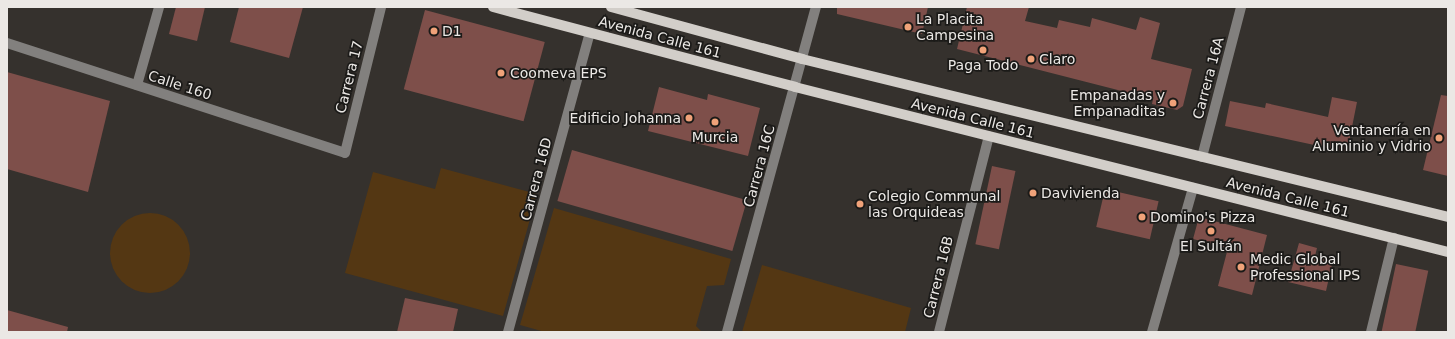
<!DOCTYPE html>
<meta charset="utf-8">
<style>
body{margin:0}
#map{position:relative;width:1455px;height:339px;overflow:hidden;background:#35312d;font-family:"DejaVu Sans",sans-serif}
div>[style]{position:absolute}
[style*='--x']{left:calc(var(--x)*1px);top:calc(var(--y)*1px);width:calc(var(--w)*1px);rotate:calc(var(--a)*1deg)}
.green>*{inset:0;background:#543713}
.round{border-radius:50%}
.building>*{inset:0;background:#7e4f4a;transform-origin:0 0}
.minor>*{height:10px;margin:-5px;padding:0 5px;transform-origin:5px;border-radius:5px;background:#82807e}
.major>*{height:10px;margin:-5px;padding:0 5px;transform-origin:5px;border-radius:5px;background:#d2cec9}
.dots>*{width:11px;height:11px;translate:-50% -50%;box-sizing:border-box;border:2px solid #1b1a18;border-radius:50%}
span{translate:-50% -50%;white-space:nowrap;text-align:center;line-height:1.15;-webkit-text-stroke:3.5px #1b1a18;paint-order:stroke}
.poi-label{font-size:14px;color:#ebe8e5}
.left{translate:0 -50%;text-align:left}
.right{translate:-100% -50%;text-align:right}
.street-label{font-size:14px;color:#ebe8e5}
.frame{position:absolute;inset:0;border:8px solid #ebe8e5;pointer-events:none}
</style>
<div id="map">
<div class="green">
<div style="clip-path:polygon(441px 168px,537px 194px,503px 316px,345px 273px,373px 172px,435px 189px)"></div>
<div style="clip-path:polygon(554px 208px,731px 259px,724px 285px,707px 286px,696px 326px,702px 332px,545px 332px,520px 325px)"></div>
<div class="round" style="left:110px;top:213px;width:80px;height:80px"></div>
<div style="clip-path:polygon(762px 265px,911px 308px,905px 332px,742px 332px)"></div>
</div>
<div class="building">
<div style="clip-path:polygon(176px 7px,205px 7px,197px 41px,169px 34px)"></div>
<div style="clip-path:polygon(239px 7px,303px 7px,289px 58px,230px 42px)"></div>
<div style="clip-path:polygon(837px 7px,928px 7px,922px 34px,837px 14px)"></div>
<div style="clip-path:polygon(967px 7px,1029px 7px,1025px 21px,1057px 28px,1059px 20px,1090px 27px,1092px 18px,1136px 30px,1140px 17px,1160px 23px,1151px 59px,1192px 69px,1183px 106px,1177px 110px,1152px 104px,1153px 99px,957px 49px)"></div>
<div style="left:425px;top:10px;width:124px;height:82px;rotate:15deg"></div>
<div style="clip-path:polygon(7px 72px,110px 101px,88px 192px,7px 169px)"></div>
<div style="clip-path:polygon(659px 87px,707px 100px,708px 94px,760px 108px,748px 156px,648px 131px)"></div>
<div style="clip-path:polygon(1441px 95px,1448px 96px,1448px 176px,1423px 170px)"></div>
<div style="clip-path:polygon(1332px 97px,1357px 102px,1347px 152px,1225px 126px,1230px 101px,1265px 108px,1266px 103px,1328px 117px)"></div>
<div style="left:572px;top:150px;width:182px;height:53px;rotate:16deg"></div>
<div style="left:992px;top:166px;width:24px;height:80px;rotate:12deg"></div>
<div style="left:1105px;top:189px;width:55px;height:39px;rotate:13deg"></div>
<div style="clip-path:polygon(1199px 217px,1267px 235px,1252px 295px,1218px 286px,1228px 248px,1193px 239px)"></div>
<div style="clip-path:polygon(1299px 243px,1317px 248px,1315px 256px,1333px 260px,1326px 291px,1288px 282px)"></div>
<div style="left:1396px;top:264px;width:33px;height:69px;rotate:12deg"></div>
<div style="clip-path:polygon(405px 298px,458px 309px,453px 332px,397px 332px)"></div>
<div style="clip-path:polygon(7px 310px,68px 327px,67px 332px,7px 332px)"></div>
</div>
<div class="minor">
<div style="--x:7;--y:43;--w:355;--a:18"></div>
<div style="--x:345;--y:153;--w:150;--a:-76.1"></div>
<div style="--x:137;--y:85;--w:81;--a:-74.2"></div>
<div style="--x:1202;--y:157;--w:155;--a:-75.4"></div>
<div style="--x:508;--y:332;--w:310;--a:-74.7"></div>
<div style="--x:727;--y:332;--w:337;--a:-74.7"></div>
<div style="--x:939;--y:332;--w:202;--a:-75.7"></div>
<div style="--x:1152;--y:332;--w:150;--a:-74.1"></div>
<div style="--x:1371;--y:332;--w:97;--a:-76.3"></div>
</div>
<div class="major">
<div style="--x:493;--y:7;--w:312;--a:14.8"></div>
<div style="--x:795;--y:87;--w:674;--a:14.18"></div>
<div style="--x:611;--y:7;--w:198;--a:15.2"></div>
<div style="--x:802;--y:59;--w:665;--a:13.74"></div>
</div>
<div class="dots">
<div style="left:908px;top:27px;background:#f0a279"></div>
<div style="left:434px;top:31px;background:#f0a279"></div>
<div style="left:983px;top:50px;background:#f0a279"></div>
<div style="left:1031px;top:59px;background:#f0a279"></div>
<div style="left:501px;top:73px;background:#f0a279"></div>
<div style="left:1173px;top:103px;background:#f0a279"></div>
<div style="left:689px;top:118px;background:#f0a279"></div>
<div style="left:715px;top:122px;background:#f0a279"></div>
<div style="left:1439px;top:138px;background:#f0a279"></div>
<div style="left:1033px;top:193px;background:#f0a279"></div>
<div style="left:860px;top:204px;background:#f0a279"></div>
<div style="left:1142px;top:217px;background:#f0a279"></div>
<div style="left:1211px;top:231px;background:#f0a279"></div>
<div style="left:1241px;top:267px;background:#f0a279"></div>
</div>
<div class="poi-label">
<span class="left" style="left:916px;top:27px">La Placita<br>Campesina</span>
<span class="left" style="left:442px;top:31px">D1</span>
<span class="left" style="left:1039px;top:59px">Claro</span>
<span style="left:983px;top:65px">Paga Todo</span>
<span class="left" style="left:510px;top:73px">Coomeva EPS</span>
<span class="right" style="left:1165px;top:103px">Empanadas y<br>Empanaditas</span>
<span class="right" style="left:681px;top:118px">Edificio Johanna</span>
<span class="right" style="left:1431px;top:138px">Ventanería en<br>Aluminio y Vidrio</span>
<span style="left:715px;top:137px">Murcia</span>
<span class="left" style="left:1041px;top:193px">Davivienda</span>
<span class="left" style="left:868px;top:204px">Colegio Communal<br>las Orquideas</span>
<span class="left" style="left:1150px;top:217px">Domino's Pizza</span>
<span style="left:1211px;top:246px">El Sultán</span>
<span class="left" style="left:1250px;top:267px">Medic Global<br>Professional IPS</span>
</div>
<div class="street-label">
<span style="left:660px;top:37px;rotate:15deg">Avenida Calle 161</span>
<span style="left:349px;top:77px;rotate:-76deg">Carrera 17</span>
<span style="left:1208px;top:78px;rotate:-75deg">Carrera 16A</span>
<span style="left:180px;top:85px;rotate:18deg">Calle 160</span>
<span style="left:973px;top:118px;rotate:14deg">Avenida Calle 161</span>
<span style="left:759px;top:166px;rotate:-75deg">Carrera 16C</span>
<span style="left:536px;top:179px;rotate:-75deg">Carrera 16D</span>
<span style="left:1288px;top:197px;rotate:14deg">Avenida Calle 161</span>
<span style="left:938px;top:277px;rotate:-76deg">Carrera 16B</span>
</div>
<div class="frame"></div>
</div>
